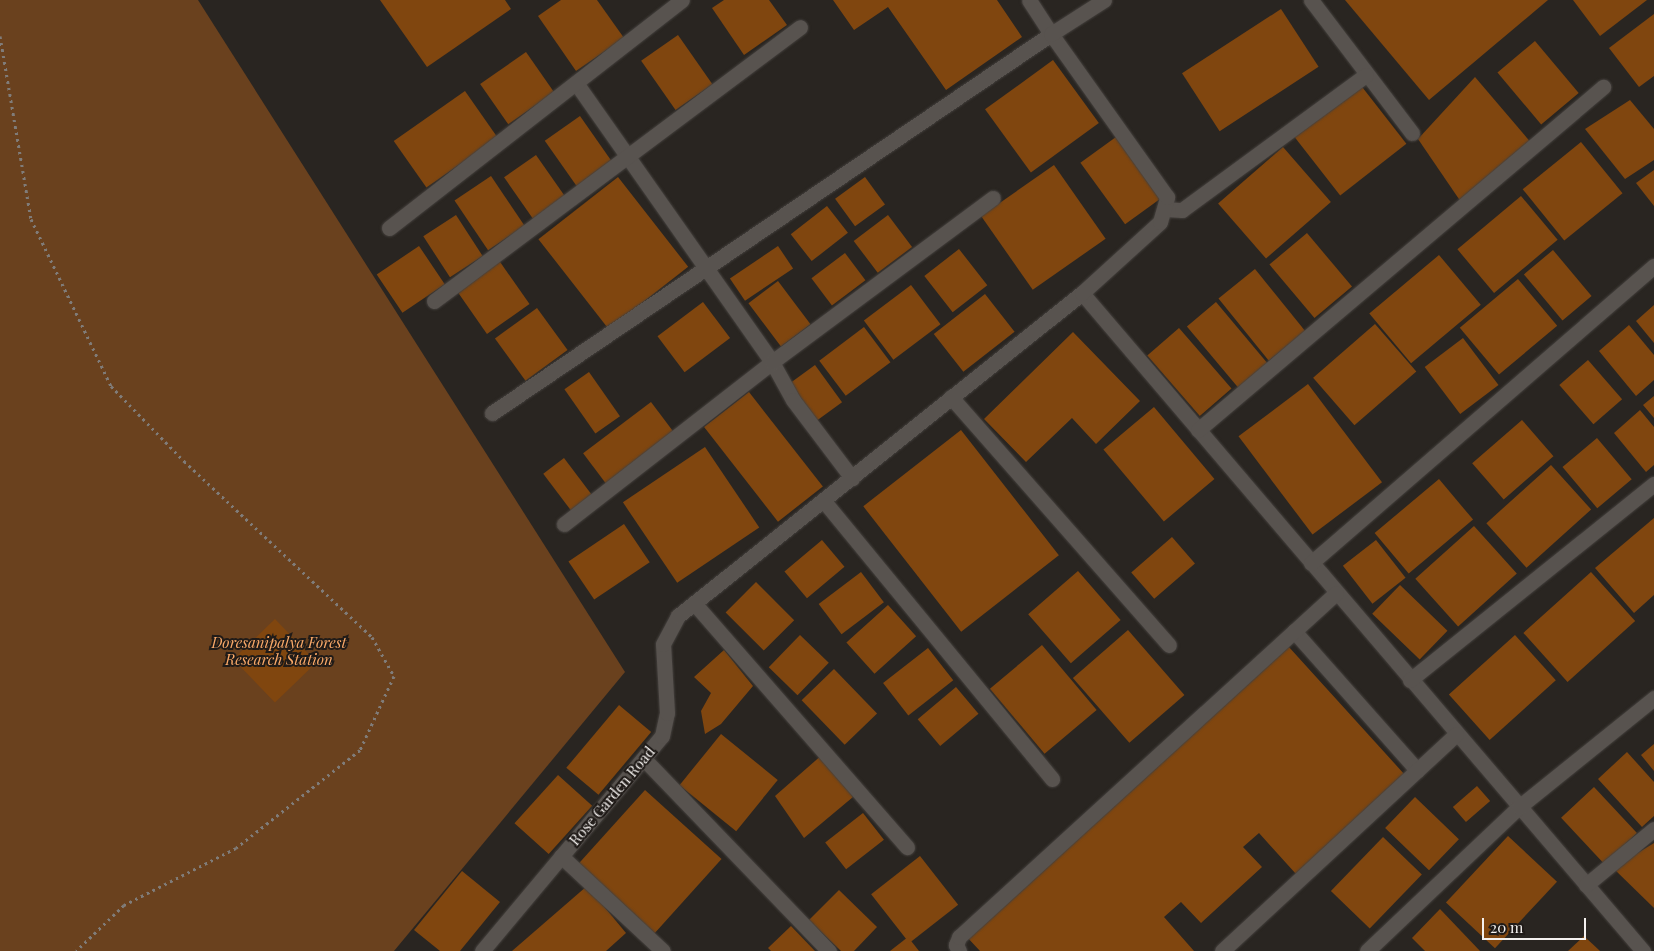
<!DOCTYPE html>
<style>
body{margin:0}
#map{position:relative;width:1654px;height:951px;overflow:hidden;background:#292521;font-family:"Playfair Display",serif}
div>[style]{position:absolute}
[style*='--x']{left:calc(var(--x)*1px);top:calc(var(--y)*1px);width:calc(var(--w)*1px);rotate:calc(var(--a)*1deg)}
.forest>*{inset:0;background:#6a411e}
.building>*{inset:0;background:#80460f;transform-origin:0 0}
.path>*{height:3px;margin-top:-1.5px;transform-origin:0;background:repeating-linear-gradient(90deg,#807c79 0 2.5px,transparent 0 6.5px)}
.roads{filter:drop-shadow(0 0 1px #44403d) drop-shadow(0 0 1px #44403d)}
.minor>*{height:15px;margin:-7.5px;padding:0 7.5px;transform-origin:7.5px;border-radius:7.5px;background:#58534f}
.tertiary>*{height:15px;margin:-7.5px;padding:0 7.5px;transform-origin:7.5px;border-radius:7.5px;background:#58534f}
span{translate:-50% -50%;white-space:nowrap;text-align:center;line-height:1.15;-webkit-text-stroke:4px #201b18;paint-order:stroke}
.park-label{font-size:15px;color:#fbaa69;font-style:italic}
.street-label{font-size:15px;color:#f4f1ef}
.scale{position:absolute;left:1482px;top:918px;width:104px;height:22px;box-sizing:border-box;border:2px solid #f4f1ef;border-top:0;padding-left:6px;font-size:15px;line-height:18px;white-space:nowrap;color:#f4f1ef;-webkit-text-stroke:4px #201b18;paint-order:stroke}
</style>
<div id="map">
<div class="forest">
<div style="clip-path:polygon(0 0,198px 0,625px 672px,394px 951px,0 951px)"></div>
</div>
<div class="building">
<div style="clip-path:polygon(380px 0,505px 0,511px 9px,427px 67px)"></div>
<div style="clip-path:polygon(561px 0,597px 0,624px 38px,576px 71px,538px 16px)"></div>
<div style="clip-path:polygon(724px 0,769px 0,787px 25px,744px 55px,712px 8px)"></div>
<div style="clip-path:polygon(833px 0,997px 0,1022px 37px,946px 90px,888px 7px,854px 30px)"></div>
<div style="clip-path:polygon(1345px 0,1548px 0,1429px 100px)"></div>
<div style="clip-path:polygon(1573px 0,1647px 0,1600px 36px)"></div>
<div style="left:1281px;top:9px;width:69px;height:118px;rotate:57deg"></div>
<div style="clip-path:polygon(1654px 14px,1654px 76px,1639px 87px,1609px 48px)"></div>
<div style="left:678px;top:35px;width:60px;height:45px;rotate:55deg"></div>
<div style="left:1535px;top:41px;width:68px;height:49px;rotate:50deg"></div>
<div style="left:526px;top:52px;width:49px;height:56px;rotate:55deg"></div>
<div style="left:1053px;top:60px;width:78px;height:84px;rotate:54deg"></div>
<div style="clip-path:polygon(1475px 77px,1533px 145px,1463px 205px,1418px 139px)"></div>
<div style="left:1359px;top:83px;width:77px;height:84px;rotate:52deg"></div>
<div style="left:465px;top:91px;width:57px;height:87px;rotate:55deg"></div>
<div style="clip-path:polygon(1630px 100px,1654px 129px,1654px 160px,1625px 179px,1585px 129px)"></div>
<div style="left:580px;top:116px;width:57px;height:43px;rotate:55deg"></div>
<div style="left:1116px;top:137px;width:76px;height:44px;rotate:54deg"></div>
<div style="left:1581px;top:142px;width:66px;height:75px;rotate:51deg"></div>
<div style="left:1283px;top:147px;width:73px;height:86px;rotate:49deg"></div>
<div style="left:536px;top:155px;width:51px;height:39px;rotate:55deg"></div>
<div style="left:1054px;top:165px;width:90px;height:89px;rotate:55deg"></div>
<div style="clip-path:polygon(1654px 170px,1654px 206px,1636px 183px)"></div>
<div style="left:491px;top:176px;width:60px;height:44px;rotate:56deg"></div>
<div style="left:618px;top:177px;width:114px;height:101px;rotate:52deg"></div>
<div style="left:865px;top:177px;width:34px;height:37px;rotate:54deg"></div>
<div style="left:1521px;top:196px;width:57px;height:83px;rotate:50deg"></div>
<div style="left:827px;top:206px;width:34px;height:46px;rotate:52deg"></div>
<div style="left:456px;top:215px;width:49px;height:39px;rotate:57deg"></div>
<div style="left:888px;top:215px;width:40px;height:43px;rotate:53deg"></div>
<div style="left:1307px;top:233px;width:70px;height:49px;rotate:50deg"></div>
<div style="left:419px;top:246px;width:46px;height:51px;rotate:56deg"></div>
<div style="left:778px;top:246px;width:27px;height:58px;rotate:56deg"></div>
<div style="left:959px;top:249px;width:46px;height:44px;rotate:52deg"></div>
<div style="left:1553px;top:250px;width:60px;height:38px;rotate:50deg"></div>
<div style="left:845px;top:253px;width:34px;height:42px;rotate:53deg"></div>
<div style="left:1439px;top:255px;width:65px;height:91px;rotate:50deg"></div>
<div style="left:498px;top:259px;width:55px;height:52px;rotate:55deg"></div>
<div style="left:1255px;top:269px;width:80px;height:47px;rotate:51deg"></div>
<div style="left:1518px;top:279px;width:61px;height:76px;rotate:50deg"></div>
<div style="left:778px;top:281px;width:54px;height:37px;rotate:53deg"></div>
<div style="left:911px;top:285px;width:49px;height:59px;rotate:53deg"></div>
<div style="left:985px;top:294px;width:48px;height:65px;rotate:52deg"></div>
<div style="left:703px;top:302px;width:45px;height:57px;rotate:53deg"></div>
<div style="left:1216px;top:302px;width:80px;height:38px;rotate:50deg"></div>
<div style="clip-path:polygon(1654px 305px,1654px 343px,1636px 321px)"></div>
<div style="left:537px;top:308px;width:52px;height:52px;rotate:54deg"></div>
<div style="left:1375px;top:324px;width:63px;height:82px;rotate:49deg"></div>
<div style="clip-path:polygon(1629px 325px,1654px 355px,1654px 380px,1636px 396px,1599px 351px)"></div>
<div style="left:864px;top:327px;width:44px;height:56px;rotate:53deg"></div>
<div style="left:1179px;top:328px;width:80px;height:42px;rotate:49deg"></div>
<div style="clip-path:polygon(1073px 332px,1140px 401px,1096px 444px,1072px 418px,1026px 462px,984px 419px)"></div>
<div style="left:1463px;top:338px;width:59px;height:48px;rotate:53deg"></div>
<div style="left:1588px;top:360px;width:52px;height:38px;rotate:49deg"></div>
<div style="left:815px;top:365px;width:46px;height:31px;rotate:54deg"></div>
<div style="left:589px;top:372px;width:54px;height:30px;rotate:55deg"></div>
<div style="left:1308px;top:384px;width:123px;height:87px;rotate:53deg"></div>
<div style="left:749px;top:392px;width:120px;height:57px;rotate:52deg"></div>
<div style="clip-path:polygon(1654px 396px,1654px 418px,1643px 405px)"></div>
<div style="left:651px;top:402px;width:41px;height:85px;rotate:53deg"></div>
<div style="left:1154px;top:407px;width:94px;height:66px;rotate:50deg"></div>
<div style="clip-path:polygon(1640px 410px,1654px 427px,1654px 465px,1646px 472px,1614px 433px)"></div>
<div style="left:1522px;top:420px;width:48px;height:66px;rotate:49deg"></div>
<div style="left:961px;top:430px;width:159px;height:124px;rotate:52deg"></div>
<div style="left:1597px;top:438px;width:54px;height:45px;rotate:50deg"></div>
<div style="left:705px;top:447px;width:97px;height:99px;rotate:56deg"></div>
<div style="left:564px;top:458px;width:48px;height:26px;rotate:53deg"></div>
<div style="left:1551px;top:465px;width:60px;height:87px;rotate:48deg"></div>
<div style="left:1439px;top:479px;width:53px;height:84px;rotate:50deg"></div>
<div style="clip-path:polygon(1654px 518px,1654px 595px,1634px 613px,1595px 568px)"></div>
<div style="left:624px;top:524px;width:46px;height:67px;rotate:56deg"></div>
<div style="left:1474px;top:526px;width:64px;height:79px;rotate:48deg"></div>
<div style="left:1172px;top:537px;width:35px;height:54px;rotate:49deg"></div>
<div style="left:822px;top:540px;width:35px;height:49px;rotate:50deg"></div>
<div style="left:1376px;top:540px;width:48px;height:42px;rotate:52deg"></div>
<div style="left:1078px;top:571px;width:65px;height:66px;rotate:49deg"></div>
<div style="left:861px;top:572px;width:38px;height:53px;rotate:53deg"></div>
<div style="left:1591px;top:572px;width:66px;height:91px;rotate:48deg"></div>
<div style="left:756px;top:582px;width:54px;height:43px;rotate:45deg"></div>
<div style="left:1400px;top:585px;width:66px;height:40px;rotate:44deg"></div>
<div style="left:888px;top:605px;width:42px;height:56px;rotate:48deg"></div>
<div style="left:275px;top:619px;width:60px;height:58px;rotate:46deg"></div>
<div style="left:1128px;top:630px;width:86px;height:73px;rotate:49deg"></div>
<div style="left:800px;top:635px;width:40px;height:45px;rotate:44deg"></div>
<div style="left:1515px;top:635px;width:61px;height:89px;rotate:48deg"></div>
<div style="left:1042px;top:645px;width:85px;height:68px;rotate:50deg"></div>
<div style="clip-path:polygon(1288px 646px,1405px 775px,1296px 874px,1259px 833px,1243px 847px,1262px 867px,1201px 923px,1181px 902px,1164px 917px,1194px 951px,980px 951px,966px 936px)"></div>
<div style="left:928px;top:648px;width:41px;height:57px;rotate:52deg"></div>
<div style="clip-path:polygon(724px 650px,753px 686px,721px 724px,705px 734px,701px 711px,711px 693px,694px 677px)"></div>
<div style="left:834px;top:669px;width:62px;height:45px;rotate:46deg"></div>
<div style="left:956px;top:687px;width:35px;height:50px;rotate:50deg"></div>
<div style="left:619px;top:705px;width:42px;height:82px;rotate:40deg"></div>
<div style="left:721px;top:734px;width:73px;height:66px;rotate:39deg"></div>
<div style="clip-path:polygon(1654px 744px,1654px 771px,1641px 755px)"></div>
<div style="clip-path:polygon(1627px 752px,1654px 782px,1654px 816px,1642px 827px,1598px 779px)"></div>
<div style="clip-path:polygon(823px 754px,853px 797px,804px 838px,775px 796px)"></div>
<div style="left:558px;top:775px;width:46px;height:65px;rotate:42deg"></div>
<div style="left:1477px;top:786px;width:20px;height:32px;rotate:49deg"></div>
<div style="left:1594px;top:787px;width:63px;height:45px;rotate:47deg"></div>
<div style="left:645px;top:790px;width:103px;height:100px;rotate:42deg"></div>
<div style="left:1415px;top:797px;width:61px;height:43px;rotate:44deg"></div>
<div style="left:863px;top:813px;width:34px;height:48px;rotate:52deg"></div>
<div style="left:1508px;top:836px;width:67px;height:91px;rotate:43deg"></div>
<div style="left:1383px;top:837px;width:54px;height:75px;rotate:44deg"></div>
<div style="clip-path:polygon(1654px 843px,1654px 908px,1613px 868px)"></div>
<div style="left:920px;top:856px;width:62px;height:62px;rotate:52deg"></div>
<div style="clip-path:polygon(462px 871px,500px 902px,460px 951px,440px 951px,414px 930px)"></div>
<div style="clip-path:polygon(587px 886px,626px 933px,606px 951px,512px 951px)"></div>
<div style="clip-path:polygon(839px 890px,877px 927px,854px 951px,841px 951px,809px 920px)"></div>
<div style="clip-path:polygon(1440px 909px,1480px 951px,1425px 951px,1412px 938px)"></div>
<div style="clip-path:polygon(791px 926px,815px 951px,771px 951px,768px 948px)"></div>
<div style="clip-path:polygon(1584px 936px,1600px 951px,1568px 951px)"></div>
<div style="clip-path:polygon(908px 937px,919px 951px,890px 951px)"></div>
</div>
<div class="path">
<div style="--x:0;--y:36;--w:186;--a:80.4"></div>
<div style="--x:31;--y:219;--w:185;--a:64.4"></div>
<div style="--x:111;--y:386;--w:105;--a:45.8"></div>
<div style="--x:184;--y:461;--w:258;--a:43.1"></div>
<div style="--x:372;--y:637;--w:45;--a:60.6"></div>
<div style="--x:394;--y:676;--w:81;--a:114.7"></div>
<div style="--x:360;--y:750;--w:158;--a:141.7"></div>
<div style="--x:236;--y:848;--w:126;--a:153"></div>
<div style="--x:124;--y:905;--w:66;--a:136.2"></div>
</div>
<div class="roads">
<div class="minor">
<div style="--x:1311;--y:0;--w:167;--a:52.8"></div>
<div style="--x:576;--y:83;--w:341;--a:54.9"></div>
<div style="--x:772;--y:362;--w:43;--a:61.1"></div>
<div style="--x:793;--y:400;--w:98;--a:52.9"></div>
<div style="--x:1166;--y:209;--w:16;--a:4"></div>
<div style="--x:1182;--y:210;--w:228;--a:-36.3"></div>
<div style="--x:389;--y:228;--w:371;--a:-37.9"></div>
<div style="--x:1082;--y:293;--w:865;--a:49.55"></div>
<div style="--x:434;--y:301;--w:457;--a:-36.8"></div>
<div style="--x:951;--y:397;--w:330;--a:48.7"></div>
<div style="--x:492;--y:413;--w:675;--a:-34.14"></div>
<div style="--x:1051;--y:34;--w:40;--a:-122.9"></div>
<div style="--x:1198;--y:430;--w:531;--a:-40.26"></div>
<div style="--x:823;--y:500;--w:361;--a:50.6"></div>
<div style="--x:564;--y:524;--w:264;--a:-37.9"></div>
<div style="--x:772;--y:362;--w:275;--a:-36.6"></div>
<div style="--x:1311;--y:563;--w:454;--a:-40.9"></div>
<div style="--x:694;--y:603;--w:324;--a:48.9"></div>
<div style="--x:1294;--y:631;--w:186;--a:48.5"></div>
<div style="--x:1410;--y:680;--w:313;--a:-38.8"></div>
<div style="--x:644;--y:759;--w:267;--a:46.1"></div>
<div style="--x:561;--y:856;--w:139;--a:43"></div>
<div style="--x:1586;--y:885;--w:88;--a:-39.5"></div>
<div style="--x:959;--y:951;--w:7;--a:-117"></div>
<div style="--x:956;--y:945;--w:9;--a:-69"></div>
<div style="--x:959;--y:937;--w:510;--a:-42.38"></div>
<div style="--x:1222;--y:951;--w:319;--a:-42.8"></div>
<div style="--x:1367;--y:951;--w:209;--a:-43.5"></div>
<div style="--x:1519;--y:807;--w:174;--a:-38.9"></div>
</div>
<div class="tertiary">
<div style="--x:482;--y:951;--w:280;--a:-50.1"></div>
<div style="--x:662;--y:736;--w:24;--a:-78"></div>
<div style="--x:667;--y:713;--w:69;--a:-93.3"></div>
<div style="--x:663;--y:644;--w:32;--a:-62"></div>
<div style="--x:678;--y:616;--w:517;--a:-38.64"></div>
<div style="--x:1082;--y:293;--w:105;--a:-42.3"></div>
<div style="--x:1160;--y:222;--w:26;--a:-74"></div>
<div style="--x:1167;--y:197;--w:200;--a:-125.4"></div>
<div style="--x:1051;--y:34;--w:63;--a:-32.7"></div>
</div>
</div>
<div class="park-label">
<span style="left:279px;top:651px">Doresanipalya Forest<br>Research Station</span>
</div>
<div class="street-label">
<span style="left:612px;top:796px;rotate:-50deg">Rose Garden Road</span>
</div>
<div class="scale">20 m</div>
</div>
